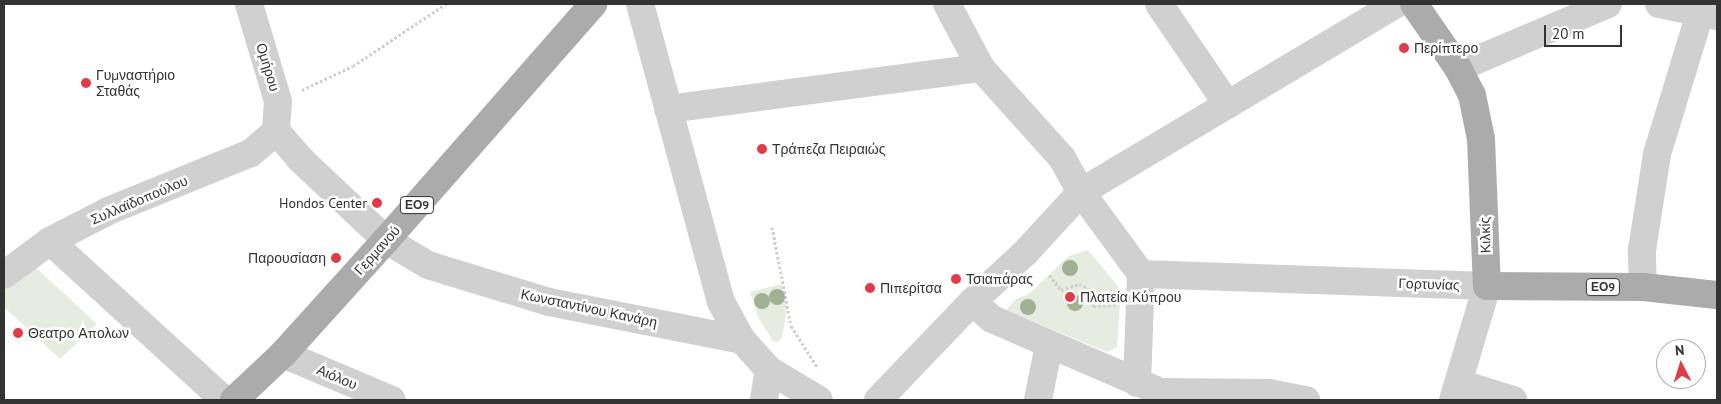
<!DOCTYPE html>
<meta charset="utf-8">
<style>
body{margin:0}
#map{position:relative;width:1721px;height:404px;overflow:hidden;background:#fff;font-family:"PT Sans",sans-serif}
div>[style]{position:absolute}
[style*='--x']{left:calc(var(--x)*1px);top:calc(var(--y)*1px);width:calc(var(--w)*1px);rotate:calc(var(--a)*1deg)}
.green>*{inset:0;background:#e6ecdf}
.path>*{height:3px;margin-top:-1.5px;transform-origin:0;background:repeating-linear-gradient(90deg,#cdcdcd 0 2.5px,transparent 0 5px)}
.minor>*{height:28px;margin:-14px;padding:0 14px;transform-origin:14px;border-radius:14px;background:#d0d0d0}
.major>*{height:28px;margin:-14px;padding:0 14px;transform-origin:14px;border-radius:14px;background:#ababab}
.trees>*{width:16px;height:16px;margin:-8px;border-radius:50%;background:#a2b095}
.dots>*{width:14px;height:14px;translate:-50% -50%;box-sizing:border-box;border:2px solid #fff;border-radius:50%}
span{translate:-50% -50%;white-space:nowrap;text-align:center;line-height:1.15;-webkit-text-stroke:5px #fff;paint-order:stroke}
.shield-label span{padding:1px 4px;background:#fff;border:1px solid;border-radius:4px;-webkit-text-stroke-width:0}
.shield-label{font-size:12px;color:#333;font-weight:700}
.poi-label{font-size:14px;color:#333}
.left{translate:0 -50%;text-align:left}
.right{translate:-100% -50%;text-align:right}
.street-label{font-size:14px;color:#333}
.frame{position:absolute;inset:0;border:5px solid #333;pointer-events:none}
.north{position:absolute;left:1656px;top:339px;width:50px;height:50px;box-sizing:border-box;background:#fff;border:1px solid #adadad;border-radius:50%;rotate:355deg;font-size:14px;font-weight:700;line-height:20px;text-align:center;color:#333}
.north::after{content:'';display:block;margin:auto;width:18px;height:22px;background:#e63946;clip-path:polygon(50% 0,100% 100%,50% 72%,0 100%)}
.scale{position:absolute;left:1544px;top:25px;width:78px;height:22px;box-sizing:border-box;border:2px solid #333;border-top:0;padding-left:6px;font-size:15px;line-height:18px;white-space:nowrap;color:#333;-webkit-text-stroke:4px #fff;paint-order:stroke}
</style>
<div id="map">
<div class="green">
<div style="clip-path:polygon(1088px 250px,1121px 290px,1117px 347px,1107px 352px,1006px 310px,1016px 299px,1029px 294px,1069px 256px)"></div>
<div style="clip-path:polygon(32px 264px,97px 324px,60px 359px,4px 307px,4px 290px)"></div>
<div style="clip-path:polygon(782px 284px,787px 309px,782px 338px,778px 342px,773px 341px,758px 317px,750px 292px)"></div>
</div>
<div class="path">
<div style="--x:302;--y:90;--w:56;--a:-25.2"></div>
<div style="--x:353;--y:66;--w:112;--a:-33.7"></div>
<div style="--x:772;--y:227;--w:101;--a:79.1"></div>
<div style="--x:791;--y:326;--w:50;--a:57.3"></div>
<div style="--x:1049;--y:275;--w:19;--a:51"></div>
<div style="--x:1061;--y:290;--w:19;--a:-18"></div>
<div style="--x:1079;--y:284;--w:10;--a:24"></div>
<div style="--x:1088;--y:288;--w:19;--a:74"></div>
<div style="--x:1093;--y:306;--w:22;--a:-3"></div>
</div>
<div class="minor">
<div style="--x:249;--y:4;--w:101;--a:73.4"></div>
<div style="--x:278;--y:101;--w:30;--a:94"></div>
<div style="--x:640;--y:4;--w:309;--a:74.8"></div>
<div style="--x:721;--y:302;--w:43;--a:61.1"></div>
<div style="--x:742;--y:340;--w:40;--a:48"></div>
<div style="--x:769;--y:370;--w:58;--a:31"></div>
<div style="--x:947;--y:4;--w:72;--a:62"></div>
<div style="--x:981;--y:68;--w:121;--a:48"></div>
<div style="--x:1062;--y:158;--w:39;--a:61"></div>
<div style="--x:1081;--y:192;--w:102;--a:53.8"></div>
<div style="--x:1141;--y:274;--w:109;--a:92.1"></div>
<div style="--x:1159;--y:4;--w:122;--a:55.7"></div>
<div style="--x:1659;--y:4;--w:59;--a:11.7"></div>
<div style="--x:1458;--y:68;--w:163;--a:-23.1"></div>
<div style="--x:668;--y:109;--w:316;--a:-7.5"></div>
<div style="--x:276;--y:131;--w:37;--a:49"></div>
<div style="--x:300;--y:159;--w:118;--a:43.3"></div>
<div style="--x:386;--y:240;--w:49;--a:30.8"></div>
<div style="--x:428;--y:265;--w:127;--a:17"></div>
<div style="--x:549;--y:302;--w:197;--a:11.1"></div>
<div style="--x:50;--y:241;--w:236;--a:42.4"></div>
<div style="--x:1141;--y:274;--w:346;--a:2"></div>
<div style="--x:1487;--y:286;--w:119;--a:106.6"></div>
<div style="--x:4;--y:275;--w:57;--a:-36.5"></div>
<div style="--x:50;--y:241;--w:65;--a:-27.3"></div>
<div style="--x:108;--y:211;--w:154;--a:-22.1"></div>
<div style="--x:251;--y:153;--w:33;--a:-41"></div>
<div style="--x:1643;--y:287;--w:37;--a:-92"></div>
<div style="--x:1642;--y:250;--w:97;--a:-81.1"></div>
<div style="--x:1657;--y:154;--w:147;--a:-73"></div>
<div style="--x:972;--y:302;--w:26;--a:40"></div>
<div style="--x:992;--y:319;--w:184;--a:23.4"></div>
<div style="--x:1161;--y:392;--w:108;--a:0.5"></div>
<div style="--x:1269;--y:393;--w:38;--a:11"></div>
<div style="--x:283;--y:354;--w:118;--a:22.9"></div>
<div style="--x:1459;--y:383;--w:57;--a:17.5"></div>
<div style="--x:764;--y:400;--w:30;--a:-81"></div>
<div style="--x:878;--y:400;--w:136;--a:-46.2"></div>
<div style="--x:972;--y:302;--w:72;--a:-42.8"></div>
<div style="--x:1025;--y:253;--w:83;--a:-47.4"></div>
<div style="--x:1081;--y:192;--w:367;--a:-30.8"></div>
<div style="--x:1038;--y:400;--w:56;--a:-78.7"></div>
</div>
<div class="major">
<div style="--x:1414;--y:4;--w:78;--a:55.5"></div>
<div style="--x:1458;--y:68;--w:30;--a:63"></div>
<div style="--x:1472;--y:95;--w:45;--a:78.4"></div>
<div style="--x:1481;--y:139;--w:147;--a:87.7"></div>
<div style="--x:1487;--y:286;--w:156;--a:0.4"></div>
<div style="--x:1643;--y:287;--w:74;--a:6.2"></div>
<div style="--x:234;--y:400;--w:67;--a:-43.2"></div>
<div style="--x:283;--y:354;--w:154;--a:-47.9"></div>
<div style="--x:386;--y:240;--w:314;--a:-48.7"></div>
</div>
<div class="trees">
<div style="left:1070px;top:268px"></div>
<div style="left:777px;top:297px"></div>
<div style="left:762px;top:301px"></div>
<div style="left:1075px;top:303px"></div>
<div style="left:1028px;top:307px"></div>
</div>
<div class="dots">
<div style="left:1404px;top:48px;background:#e63946"></div>
<div style="left:86px;top:83px;background:#e63946"></div>
<div style="left:762px;top:149px;background:#e63946"></div>
<div style="left:377px;top:203px;background:#e63946"></div>
<div style="left:336px;top:258px;background:#e63946"></div>
<div style="left:956px;top:279px;background:#e63946"></div>
<div style="left:870px;top:288px;background:#e63946"></div>
<div style="left:1070px;top:297px;background:#e63946"></div>
<div style="left:18px;top:333px;background:#e63946"></div>
</div>
<div class="shield-label">
<span style="left:417px;top:205px">ΕΟ9</span>
<span style="left:1603px;top:287px">ΕΟ9</span>
</div>
<div class="poi-label">
<span class="left" style="left:1414px;top:48px">Περίπτερο</span>
<span class="left" style="left:96px;top:83px">Γυμναστήριο<br>Σταθάς</span>
<span class="left" style="left:772px;top:149px">Τράπεζα Πειραιώς</span>
<span class="right" style="left:367px;top:203px">Hondos Center</span>
<span class="right" style="left:326px;top:258px">Παρουσίαση</span>
<span class="left" style="left:966px;top:279px">Τσιαπάρας</span>
<span class="left" style="left:880px;top:288px">Πιπερίτσα</span>
<span class="left" style="left:1080px;top:297px">Πλατεία Κύπρου</span>
<span class="left" style="left:28px;top:333px">Θεατρο Απολων</span>
</div>
<div class="street-label">
<span style="left:268px;top:67px;rotate:73deg">Ομήρου</span>
<span style="left:139px;top:200px;rotate:-23deg">Συλλαϊδοπούλου</span>
<span style="left:1485px;top:235px;rotate:-92deg">Κιλκίς</span>
<span style="left:377px;top:250px;rotate:-48deg">Γερμανού</span>
<span style="left:1429px;top:284px;rotate:2deg">Γορτυνίας</span>
<span style="left:589px;top:308px;rotate:12deg">Κωνσταντίνου Κανάρη</span>
<span style="left:337px;top:377px;rotate:23deg">Αιόλου</span>
</div>
<div class="frame"></div>
<div class="north">N</div>
<div class="scale">20 m</div>
</div>
